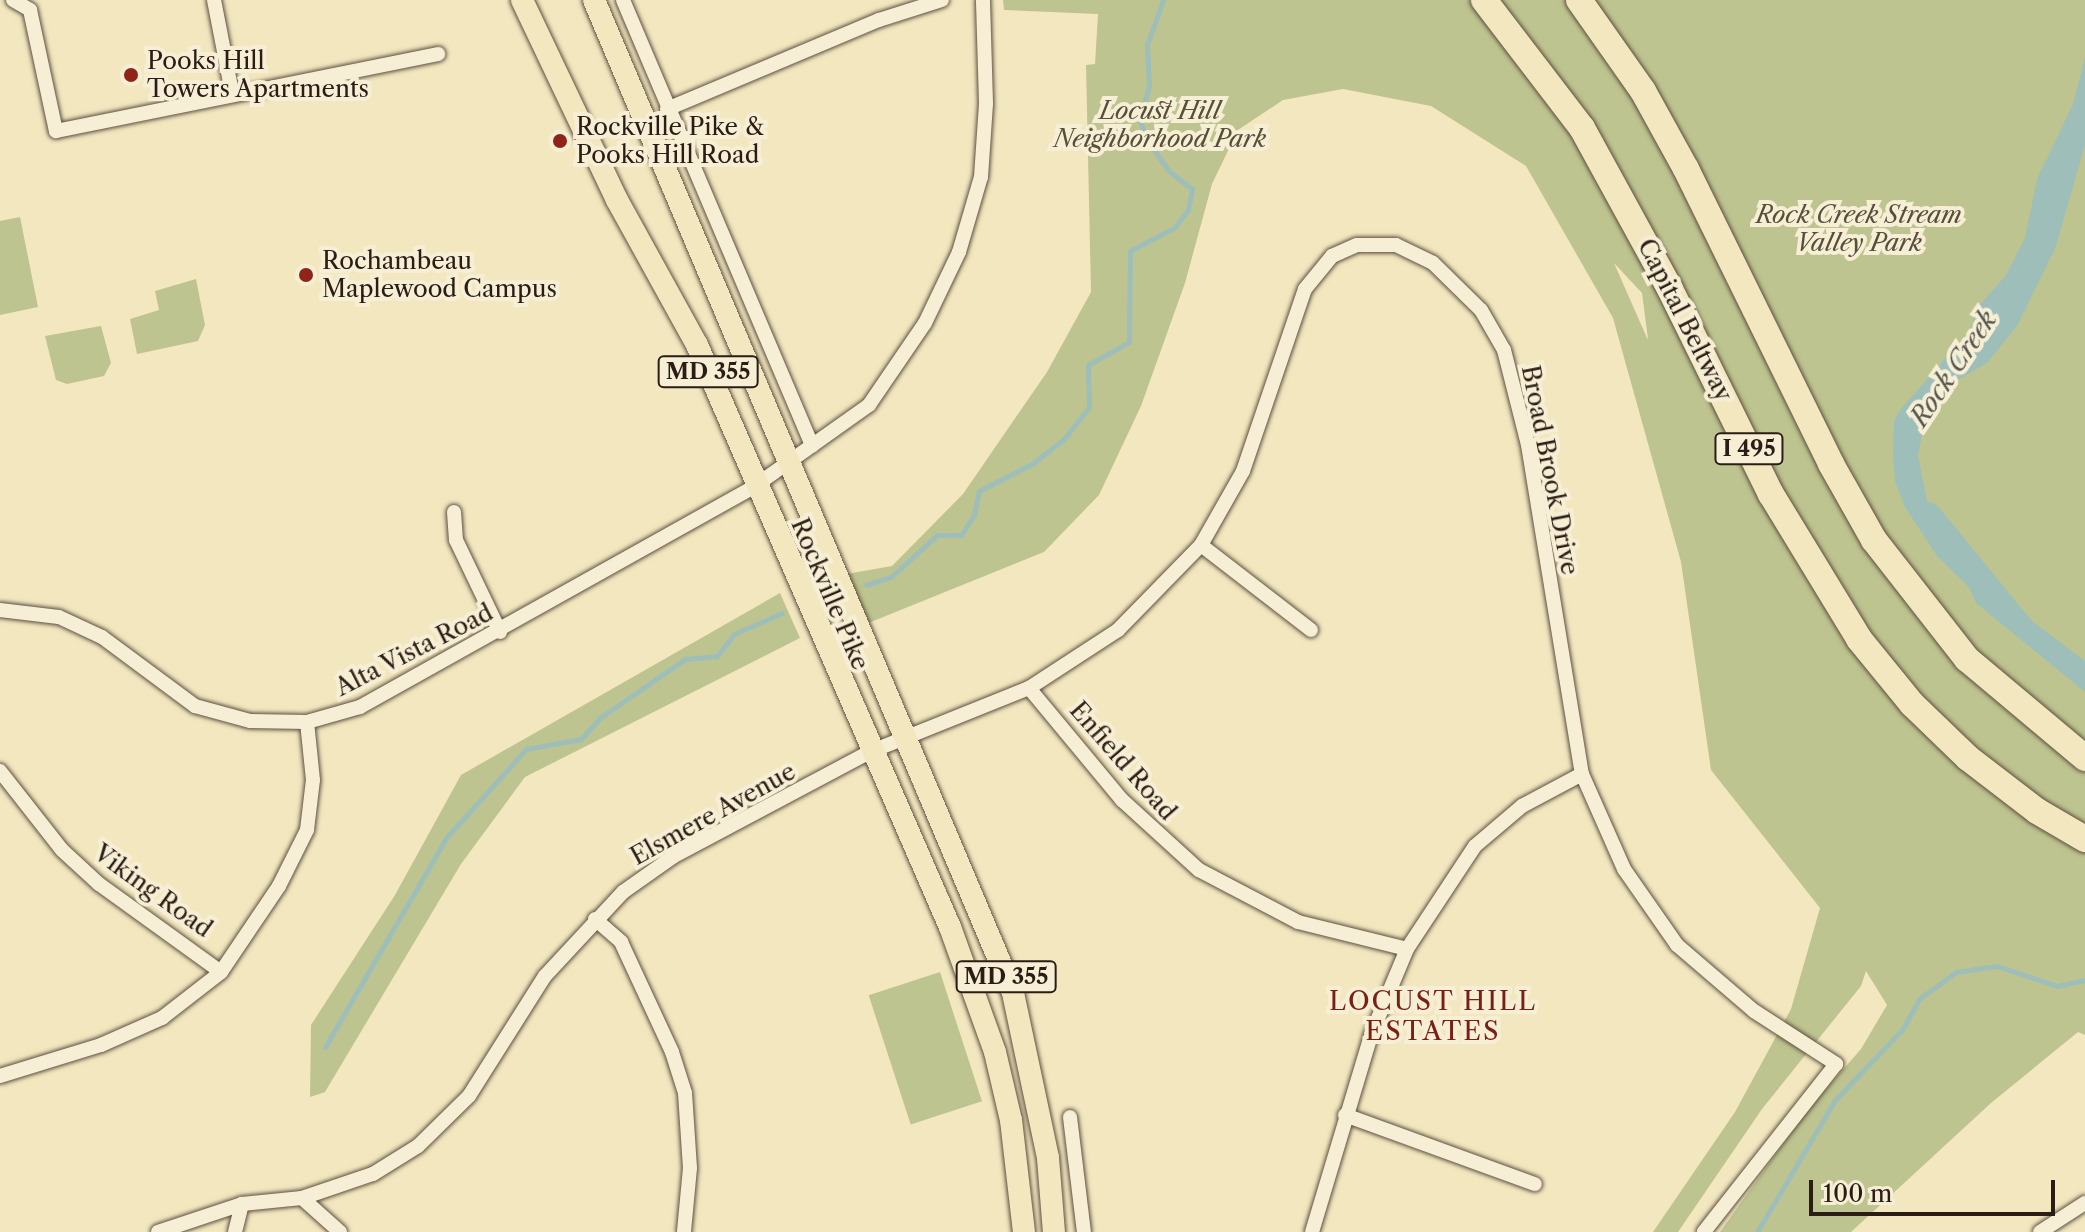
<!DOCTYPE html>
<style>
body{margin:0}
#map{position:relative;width:2085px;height:1232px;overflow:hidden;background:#f3e7bf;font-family:"Libre Caslon Text",serif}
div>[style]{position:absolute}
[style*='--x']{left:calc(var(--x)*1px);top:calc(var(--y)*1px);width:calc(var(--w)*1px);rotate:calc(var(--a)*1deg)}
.green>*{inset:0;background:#bec48f;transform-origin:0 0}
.water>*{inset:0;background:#9ebeba}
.stream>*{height:5px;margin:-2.5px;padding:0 2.5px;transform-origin:2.5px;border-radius:2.5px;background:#9ebeba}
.roads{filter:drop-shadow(0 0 2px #5d5040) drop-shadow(0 0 2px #5d5040)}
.street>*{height:14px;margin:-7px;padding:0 7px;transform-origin:7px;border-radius:7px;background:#f7efd5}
.primary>*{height:22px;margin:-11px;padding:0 11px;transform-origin:11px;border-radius:11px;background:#f3e7bf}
.highway>*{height:26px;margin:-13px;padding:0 13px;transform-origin:13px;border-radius:13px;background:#f3e7bf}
.dots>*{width:22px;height:22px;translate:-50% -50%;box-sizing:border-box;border:4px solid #f7efd5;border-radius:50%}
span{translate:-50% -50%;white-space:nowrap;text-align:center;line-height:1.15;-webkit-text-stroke:8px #f7efd5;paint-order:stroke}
.shield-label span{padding:2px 6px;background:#f7efd5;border:2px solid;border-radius:6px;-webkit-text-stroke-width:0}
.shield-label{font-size:22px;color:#2b1d15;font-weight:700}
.poi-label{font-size:24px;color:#2b1d15}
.left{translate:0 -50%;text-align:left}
.park-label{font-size:24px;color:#574f3a;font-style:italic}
.street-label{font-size:24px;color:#2b1d15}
.water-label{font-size:26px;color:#53554f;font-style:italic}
.neighbourhood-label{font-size:26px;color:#7a1f14;letter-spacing:2px}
.scale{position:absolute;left:1809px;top:1180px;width:246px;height:36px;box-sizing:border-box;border:4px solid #2b1d15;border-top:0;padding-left:10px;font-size:24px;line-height:28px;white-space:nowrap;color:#2b1d15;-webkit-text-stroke:6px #f7efd5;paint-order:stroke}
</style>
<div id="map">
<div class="green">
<div style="clip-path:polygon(evenodd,1003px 0,2085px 0,2085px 1035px,2078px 1032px,1991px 1103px,1851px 1232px,1720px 1232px,1806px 1112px,1861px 1049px,1887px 1005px,1866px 971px,1861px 986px,1762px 1109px,1678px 1232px,1653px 1232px,1735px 1112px,1791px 1009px,1820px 908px,1711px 770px,1681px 562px,1613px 318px,1526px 166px,1431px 106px,1343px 89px,1283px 100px,1238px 130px,1212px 184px,1185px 283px,1141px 406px,1099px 495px,1044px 552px,861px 626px,835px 576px,892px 566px,963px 494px,1047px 372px,1091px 292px,1086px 65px,1095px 64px,1098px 14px,1004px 10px,1003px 0,1614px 263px,1642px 293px,1648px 339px,1647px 338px,1614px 263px)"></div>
<div style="clip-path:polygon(20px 217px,38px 307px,0 315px,0 221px)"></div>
<div style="clip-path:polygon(196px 279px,205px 325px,198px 341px,137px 354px,130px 319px,159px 310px,155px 291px)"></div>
<div style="clip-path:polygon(101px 326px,111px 363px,104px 376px,67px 384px,56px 380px,45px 336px)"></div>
<div style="clip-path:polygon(780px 593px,800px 638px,525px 777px,461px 864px,325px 1092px,310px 1097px,311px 1025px,395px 895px,461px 775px)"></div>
<div style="left:940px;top:972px;width:136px;height:75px;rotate:72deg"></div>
</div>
<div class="water">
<div style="clip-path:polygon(2085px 57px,2085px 145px,2055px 249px,2017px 326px,1987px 363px,1952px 383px,1923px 430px,1918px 455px,1927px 501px,1937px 505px,2032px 621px,2085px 661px,2085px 692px,1976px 603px,1969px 587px,1937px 556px,1905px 507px,1895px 481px,1893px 453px,1894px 421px,1900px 410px,1970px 330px,1977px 308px,2006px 275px,2025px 238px,2037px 179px,2073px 104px)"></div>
</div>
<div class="stream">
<div style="--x:866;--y:585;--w:26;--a:-18"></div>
<div style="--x:891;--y:577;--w:62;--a:-42.4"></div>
<div style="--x:937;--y:535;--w:24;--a:0"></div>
<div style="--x:961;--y:535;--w:24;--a:-57"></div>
<div style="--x:974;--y:515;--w:25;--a:-78"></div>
<div style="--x:979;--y:491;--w:59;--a:-27"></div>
<div style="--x:1032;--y:464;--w:41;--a:-38"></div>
<div style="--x:1064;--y:439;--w:41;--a:-52"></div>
<div style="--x:1089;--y:407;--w:42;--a:-91.4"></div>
<div style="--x:1088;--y:365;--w:47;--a:-29.3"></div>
<div style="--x:1129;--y:342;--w:91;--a:-89.4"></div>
<div style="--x:1130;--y:251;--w:51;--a:-28.1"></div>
<div style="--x:1175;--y:227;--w:21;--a:-53"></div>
<div style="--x:1188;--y:210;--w:21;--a:-79"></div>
<div style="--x:1192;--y:189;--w:29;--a:-142"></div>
<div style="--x:1169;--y:171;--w:39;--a:-126"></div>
<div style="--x:1146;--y:139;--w:19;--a:-108"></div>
<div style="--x:1140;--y:121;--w:37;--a:-76"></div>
<div style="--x:1149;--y:85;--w:40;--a:-92.9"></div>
<div style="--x:1147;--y:45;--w:48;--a:-70.4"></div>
<div style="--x:325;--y:1047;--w:241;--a:-59.9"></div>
<div style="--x:446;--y:838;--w:120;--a:-48"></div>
<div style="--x:526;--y:749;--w:56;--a:-10.3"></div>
<div style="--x:581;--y:739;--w:30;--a:-48"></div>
<div style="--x:601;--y:717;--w:102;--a:-34.6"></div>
<div style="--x:685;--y:659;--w:32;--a:-5"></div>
<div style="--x:717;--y:656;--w:28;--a:-52"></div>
<div style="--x:734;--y:634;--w:52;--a:-23.6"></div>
<div style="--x:1757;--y:1232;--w:153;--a:-59.4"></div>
<div style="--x:1835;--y:1100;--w:97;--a:-46.3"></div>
<div style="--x:1902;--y:1030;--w:35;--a:-61"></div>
<div style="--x:1919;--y:999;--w:46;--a:-36.1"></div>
<div style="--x:1956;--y:972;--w:41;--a:-8.3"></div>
<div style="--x:1997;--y:966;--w:63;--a:18.4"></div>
<div style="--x:2057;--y:986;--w:29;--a:-12"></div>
</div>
<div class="roads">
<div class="street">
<div style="--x:13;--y:0;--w:20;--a:30"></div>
<div style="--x:30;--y:10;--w:124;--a:77.9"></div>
<div style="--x:56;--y:131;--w:390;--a:-11.4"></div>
<div style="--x:214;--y:0;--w:95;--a:79"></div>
<div style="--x:623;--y:0;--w:484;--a:67"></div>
<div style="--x:667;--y:109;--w:230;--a:-22.8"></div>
<div style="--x:879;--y:20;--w:66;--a:-17.6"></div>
<div style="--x:454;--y:512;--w:28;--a:86"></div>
<div style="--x:456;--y:540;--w:102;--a:64.4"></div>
<div style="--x:1201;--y:545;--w:139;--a:37.7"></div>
<div style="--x:0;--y:610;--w:59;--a:6.8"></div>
<div style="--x:59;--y:617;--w:47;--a:24.9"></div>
<div style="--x:102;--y:637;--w:116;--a:36.6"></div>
<div style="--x:195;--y:706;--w:57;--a:15.3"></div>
<div style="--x:250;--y:721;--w:57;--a:1"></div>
<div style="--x:307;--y:722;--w:55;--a:-15.8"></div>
<div style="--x:360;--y:707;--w:453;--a:-29.2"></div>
<div style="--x:755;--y:486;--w:140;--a:-35.4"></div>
<div style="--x:869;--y:405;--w:99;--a:-55.7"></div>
<div style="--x:925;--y:323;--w:79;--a:-64.4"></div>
<div style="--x:959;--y:252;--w:78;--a:-73.7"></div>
<div style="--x:981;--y:177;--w:74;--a:-86.1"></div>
<div style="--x:986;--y:103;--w:103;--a:-91.7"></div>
<div style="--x:1029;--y:688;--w:146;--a:50.3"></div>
<div style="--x:1122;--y:800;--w:104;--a:42.3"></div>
<div style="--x:1199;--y:870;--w:112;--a:27.7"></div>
<div style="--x:1298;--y:922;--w:112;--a:13.9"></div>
<div style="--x:0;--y:771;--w:100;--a:51.9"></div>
<div style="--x:62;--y:850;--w:50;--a:42.6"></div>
<div style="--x:99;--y:884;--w:150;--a:35.8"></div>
<div style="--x:595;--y:919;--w:35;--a:41"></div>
<div style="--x:621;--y:942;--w:121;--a:65.1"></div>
<div style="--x:672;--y:1052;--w:43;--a:72.4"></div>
<div style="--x:685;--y:1093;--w:75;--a:86.2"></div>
<div style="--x:690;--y:1168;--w:64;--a:95.4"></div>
<div style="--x:0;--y:1076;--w:106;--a:-17.1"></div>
<div style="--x:101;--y:1045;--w:67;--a:-23.9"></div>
<div style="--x:162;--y:1018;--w:75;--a:-37.9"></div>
<div style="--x:221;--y:972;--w:104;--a:-56"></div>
<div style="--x:279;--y:886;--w:63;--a:-63.4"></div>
<div style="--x:307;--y:830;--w:50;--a:-83.2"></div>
<div style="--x:313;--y:780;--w:58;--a:-95.9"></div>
<div style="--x:1345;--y:1115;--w:202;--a:20"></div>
<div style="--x:1070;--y:1117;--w:116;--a:83.1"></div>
<div style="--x:302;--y:1198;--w:51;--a:41.8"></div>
<div style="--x:158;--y:1232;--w:89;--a:-18.4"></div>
<div style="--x:242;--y:1204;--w:60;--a:-5.7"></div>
<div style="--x:302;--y:1198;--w:75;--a:-18.7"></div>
<div style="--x:373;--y:1174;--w:53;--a:-31.9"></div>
<div style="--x:418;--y:1146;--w:71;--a:-44.4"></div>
<div style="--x:469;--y:1096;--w:142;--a:-57.7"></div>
<div style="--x:545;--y:976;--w:115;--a:-47.1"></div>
<div style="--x:623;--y:892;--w:62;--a:-35.2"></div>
<div style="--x:674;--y:856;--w:222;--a:-28"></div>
<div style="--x:870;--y:752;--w:171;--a:-21.9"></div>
<div style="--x:1029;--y:688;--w:106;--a:-33.1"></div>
<div style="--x:1118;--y:630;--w:119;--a:-45.7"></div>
<div style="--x:1201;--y:545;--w:85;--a:-60.4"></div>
<div style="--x:1243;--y:471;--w:192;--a:-71.2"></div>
<div style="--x:1305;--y:289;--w:43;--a:-50.7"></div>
<div style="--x:1332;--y:256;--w:27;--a:-24"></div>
<div style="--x:1357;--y:245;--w:39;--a:0"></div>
<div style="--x:1396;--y:245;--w:41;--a:25.9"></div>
<div style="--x:1433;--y:263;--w:67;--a:44.4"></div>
<div style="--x:1481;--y:310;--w:46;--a:60.1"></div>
<div style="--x:1504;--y:350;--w:98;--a:75.8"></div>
<div style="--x:1528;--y:445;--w:333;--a:80.7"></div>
<div style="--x:1582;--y:774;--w:104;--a:66.1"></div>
<div style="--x:1624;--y:869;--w:93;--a:55.1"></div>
<div style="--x:1677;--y:945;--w:101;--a:40.6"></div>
<div style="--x:1754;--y:1011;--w:98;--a:32.9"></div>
<div style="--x:1836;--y:1064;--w:214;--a:128.2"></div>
<div style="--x:235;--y:1232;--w:29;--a:-76"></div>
<div style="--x:1312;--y:1232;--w:206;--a:-73.3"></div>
<div style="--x:1371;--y:1035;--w:93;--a:-67.3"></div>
<div style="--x:1407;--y:949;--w:123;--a:-56.6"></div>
<div style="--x:1475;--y:846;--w:62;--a:-40.4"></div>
<div style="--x:1522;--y:806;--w:68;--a:-28.1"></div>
<div style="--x:2040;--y:1232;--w:54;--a:-32.8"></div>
</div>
<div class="primary">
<div style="--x:522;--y:0;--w:221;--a:64.6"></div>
<div style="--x:617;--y:200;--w:166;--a:61.1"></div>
<div style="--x:697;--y:345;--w:635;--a:66.51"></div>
<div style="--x:950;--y:927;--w:133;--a:70.2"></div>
<div style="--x:995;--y:1052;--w:70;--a:76.8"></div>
<div style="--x:1011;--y:1120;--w:113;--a:83.4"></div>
<div style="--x:594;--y:0;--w:1078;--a:67.12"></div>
<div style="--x:1013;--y:993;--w:169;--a:78"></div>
<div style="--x:1048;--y:1158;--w:74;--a:85.4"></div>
</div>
<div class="highway">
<div style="--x:1484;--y:0;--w:161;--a:52.6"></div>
<div style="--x:1582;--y:128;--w:183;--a:61.3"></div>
<div style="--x:1670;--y:289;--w:229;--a:63.8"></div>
<div style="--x:1771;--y:494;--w:170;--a:58.7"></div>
<div style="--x:1859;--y:639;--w:84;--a:50.8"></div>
<div style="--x:1912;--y:704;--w:78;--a:44"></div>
<div style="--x:1968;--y:758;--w:87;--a:37.5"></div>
<div style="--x:2037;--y:811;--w:56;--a:30.3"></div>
<div style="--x:1579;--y:0;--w:111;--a:54.9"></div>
<div style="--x:1643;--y:91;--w:89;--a:61.1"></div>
<div style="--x:1686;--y:169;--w:329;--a:63.8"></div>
<div style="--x:1831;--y:464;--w:87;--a:60.5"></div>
<div style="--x:1874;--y:540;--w:151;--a:52"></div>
<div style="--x:1967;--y:659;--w:154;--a:40"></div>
</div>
</div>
<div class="dots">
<div style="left:131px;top:75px;background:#8f2418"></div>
<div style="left:560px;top:141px;background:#8f2418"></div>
<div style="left:306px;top:275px;background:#8f2418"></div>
</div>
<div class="shield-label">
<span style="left:708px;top:372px">MD 355</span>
<span style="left:1749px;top:449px">I 495</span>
<span style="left:1006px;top:977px">MD 355</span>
</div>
<div class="poi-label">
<span class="left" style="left:147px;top:75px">Pooks Hill<br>Towers Apartments</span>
<span class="left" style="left:576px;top:141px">Rockville Pike &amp;<br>Pooks Hill Road</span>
<span class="left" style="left:322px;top:275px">Rochambeau<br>Maplewood Campus</span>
</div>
<div class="park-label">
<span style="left:1160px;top:125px">Locust Hill<br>Neighborhood Park</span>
<span style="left:1859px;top:229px">Rock Creek Stream<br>Valley Park</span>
</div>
<div class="street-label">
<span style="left:1685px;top:320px;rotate:63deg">Capital Beltway</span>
<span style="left:1550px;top:470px;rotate:79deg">Broad Brook Drive</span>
<span style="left:830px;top:594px;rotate:67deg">Rockville Pike</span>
<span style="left:414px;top:650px;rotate:-27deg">Alta Vista Road</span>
<span style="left:1123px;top:761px;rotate:49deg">Enfield Road</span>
<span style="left:713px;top:814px;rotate:-29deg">Elsmere Avenue</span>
<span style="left:153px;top:891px;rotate:36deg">Viking Road</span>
</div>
<div class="water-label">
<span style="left:1954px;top:369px;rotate:-56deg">Rock Creek</span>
</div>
<div class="neighbourhood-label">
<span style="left:1433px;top:1017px">LOCUST HILL<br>ESTATES</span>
</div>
<div class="scale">100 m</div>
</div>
